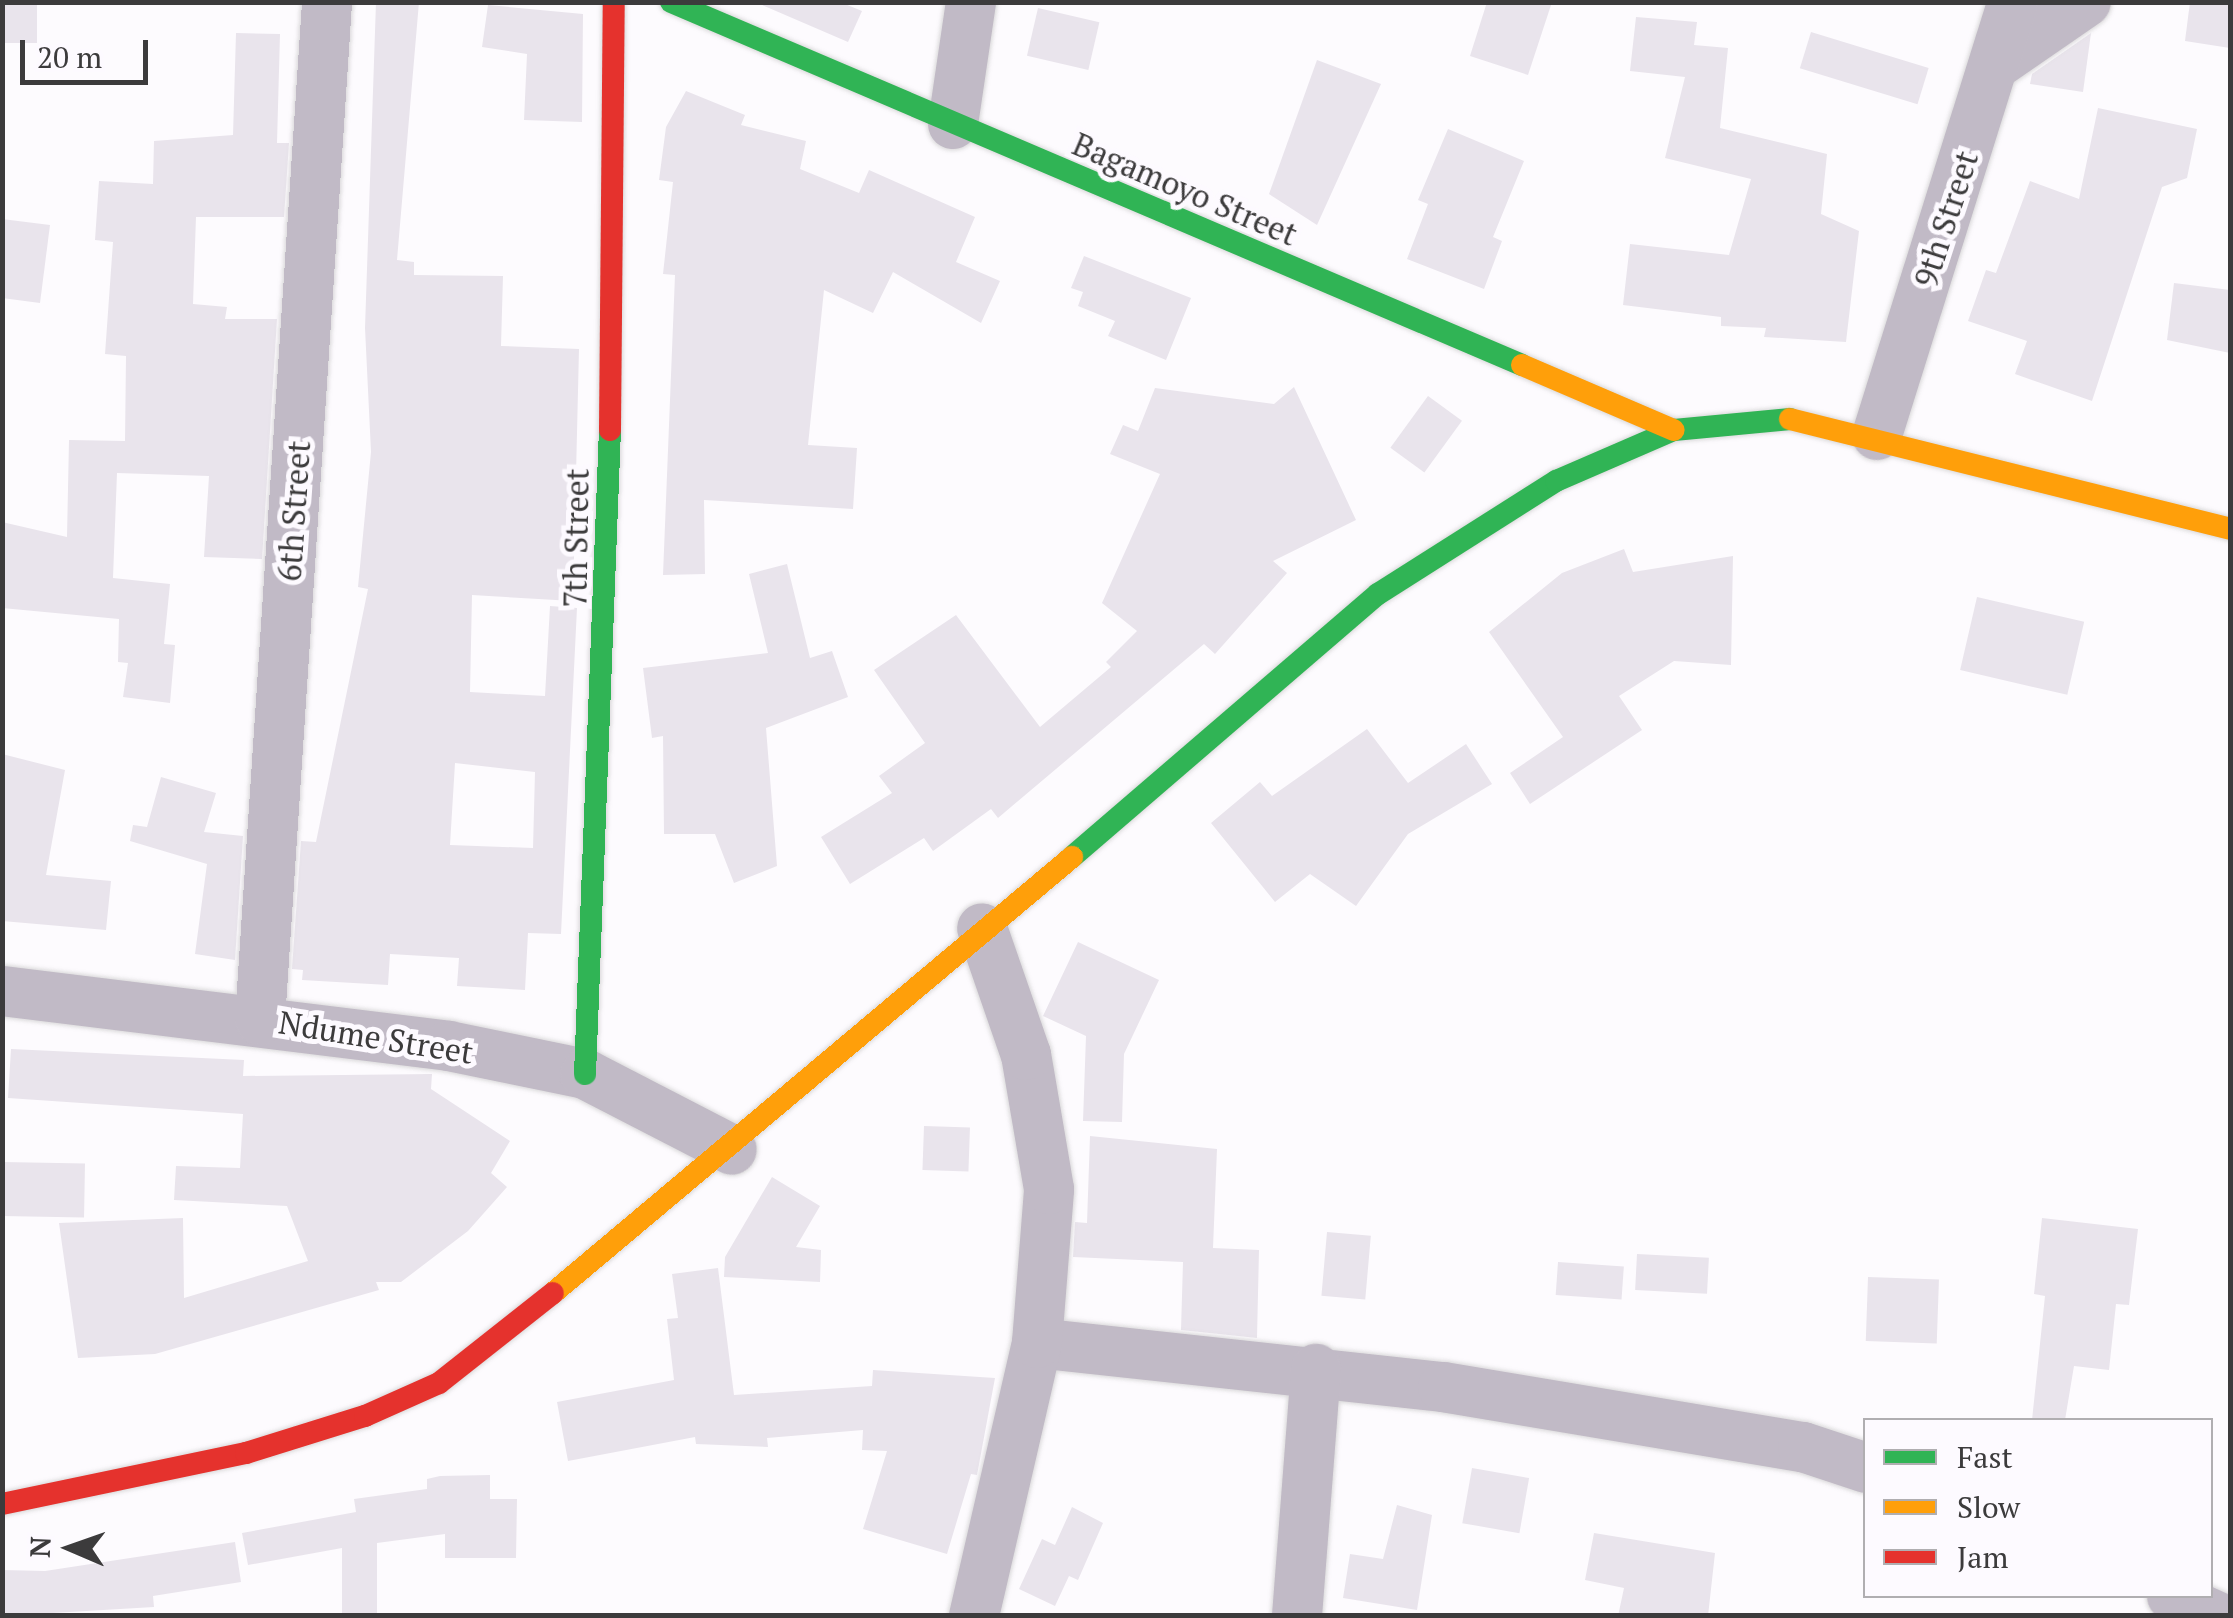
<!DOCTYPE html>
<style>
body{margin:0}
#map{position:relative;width:2233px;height:1618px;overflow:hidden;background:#fdfbfe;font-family:"PT Serif",serif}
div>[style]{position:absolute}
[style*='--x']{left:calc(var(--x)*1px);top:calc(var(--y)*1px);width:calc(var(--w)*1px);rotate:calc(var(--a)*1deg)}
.building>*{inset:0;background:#e9e4ec;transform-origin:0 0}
.roads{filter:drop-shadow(0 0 2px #dad9da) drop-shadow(0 0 2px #dad9da)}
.street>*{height:50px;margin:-25px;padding:0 25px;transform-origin:25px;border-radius:25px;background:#c1bac6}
.fast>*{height:22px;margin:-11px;padding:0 11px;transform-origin:11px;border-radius:11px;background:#30b455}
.slow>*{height:22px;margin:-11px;padding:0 11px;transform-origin:11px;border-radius:11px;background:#ff9f0a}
.jam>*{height:22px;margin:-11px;padding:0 11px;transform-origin:11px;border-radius:11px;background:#e5322d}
span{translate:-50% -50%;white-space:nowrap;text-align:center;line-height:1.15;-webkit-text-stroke:10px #fdfaff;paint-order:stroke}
.street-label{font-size:32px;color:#3c3b3c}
.frame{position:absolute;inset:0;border:5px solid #3c3b3c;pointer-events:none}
.legend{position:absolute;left:1863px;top:1418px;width:350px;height:180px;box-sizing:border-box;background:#fdfaff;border:2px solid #b0aeb1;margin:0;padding:12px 18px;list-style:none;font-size:30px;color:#3c3b3c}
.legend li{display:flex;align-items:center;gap:20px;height:50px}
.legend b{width:50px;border:2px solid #b0aeb1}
.north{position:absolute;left:20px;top:1498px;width:100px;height:100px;-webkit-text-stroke:8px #fdfaff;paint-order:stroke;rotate:272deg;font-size:28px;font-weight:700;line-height:40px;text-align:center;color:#3c3b3c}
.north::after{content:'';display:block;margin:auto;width:35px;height:45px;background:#3c3b3c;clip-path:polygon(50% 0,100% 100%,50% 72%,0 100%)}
.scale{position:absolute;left:20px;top:40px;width:128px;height:45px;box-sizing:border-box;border:5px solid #3c3b3c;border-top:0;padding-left:12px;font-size:30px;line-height:35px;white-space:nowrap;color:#3c3b3c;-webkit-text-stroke:8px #fdfaff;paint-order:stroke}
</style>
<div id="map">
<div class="building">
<div style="left:2px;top:2px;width:35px;height:41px"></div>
<div style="clip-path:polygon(evenodd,376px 2px,419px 2px,397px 260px,414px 262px,414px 275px,503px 276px,501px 346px,579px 349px,573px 601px,472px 595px,470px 692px,545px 696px,550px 606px,577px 608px,561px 934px,528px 933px,525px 990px,457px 986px,459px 958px,390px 954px,388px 985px,302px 980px,303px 970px,292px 969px,301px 841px,316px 842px,368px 589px,358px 587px,371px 452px,365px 328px,376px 2px,455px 763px,535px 772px,533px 848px,450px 845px,455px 763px)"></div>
<div style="clip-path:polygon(755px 2px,840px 2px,862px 11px,848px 42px)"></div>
<div style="clip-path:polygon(1487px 2px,1552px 2px,1528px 75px,1470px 56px)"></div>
<div style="clip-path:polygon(2190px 2px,2230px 2px,2230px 48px,2185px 41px)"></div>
<div style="clip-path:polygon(488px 5px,583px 14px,582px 122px,524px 120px,527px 54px,482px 47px)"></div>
<div style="left:1038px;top:8px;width:63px;height:49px;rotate:13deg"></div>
<div style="clip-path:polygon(1636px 17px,1697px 22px,1694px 45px,1728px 48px,1720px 128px,1827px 154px,1821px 214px,1859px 231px,1846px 342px,1764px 337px,1766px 328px,1721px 326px,1721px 317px,1623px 305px,1630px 244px,1729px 255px,1751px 179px,1665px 158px,1685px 77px,1630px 71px)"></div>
<div style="left:1811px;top:32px;width:123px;height:38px;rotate:17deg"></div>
<div style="clip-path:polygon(236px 33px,280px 34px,277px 143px,289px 143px,284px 217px,196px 217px,193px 304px,227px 307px,225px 319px,277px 319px,262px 559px,204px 557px,209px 476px,117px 473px,113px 578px,170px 584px,164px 644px,175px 645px,170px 703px,123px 697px,128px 663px,118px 662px,119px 619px,2px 608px,2px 522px,67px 537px,69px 440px,125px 441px,126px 356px,105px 354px,113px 242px,95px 240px,99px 181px,153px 184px,154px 141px,233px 135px)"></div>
<div style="clip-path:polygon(2091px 33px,2083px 92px,2030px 84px,2032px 74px)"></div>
<div style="clip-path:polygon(1317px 60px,1381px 84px,1317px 225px,1269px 194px)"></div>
<div style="clip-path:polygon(686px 91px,745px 115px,741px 125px,806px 141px,800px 169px,859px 193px,869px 170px,975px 217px,956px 262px,1000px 281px,981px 323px,893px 272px,873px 313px,824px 290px,808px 445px,857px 448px,853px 509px,704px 500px,705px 574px,663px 575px,675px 275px,663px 274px,673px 182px,659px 180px,666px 127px)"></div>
<div style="clip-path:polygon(2098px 108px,2197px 129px,2187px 178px,2162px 187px,2092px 401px,2015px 374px,2027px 341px,1968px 321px,1986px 270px,1996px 273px,2030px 181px,2079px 199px)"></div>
<div style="clip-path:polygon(1448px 129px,1524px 161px,1493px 237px,1502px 241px,1484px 289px,1407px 259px,1428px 204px,1418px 200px)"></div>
<div style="clip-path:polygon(2px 219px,50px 225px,40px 303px,2px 298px)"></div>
<div style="clip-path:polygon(1084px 256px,1191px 298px,1166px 360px,1108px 336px,1115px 321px,1078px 306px,1083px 292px,1071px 288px)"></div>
<div style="clip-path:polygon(2174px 283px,2230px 290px,2230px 353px,2167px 340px)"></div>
<div style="clip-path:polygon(1294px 387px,1356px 520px,1273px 561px,1287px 573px,1215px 654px,1204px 644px,998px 818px,991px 809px,933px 851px,924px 838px,850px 884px,821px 837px,892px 793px,879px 776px,925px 743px,874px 670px,956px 615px,1040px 727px,1111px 667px,1106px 662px,1137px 631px,1102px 603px,1160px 474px,1110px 454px,1123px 425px,1138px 431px,1155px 388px,1274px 404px)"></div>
<div style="left:1428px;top:396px;width:42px;height:64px;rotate:36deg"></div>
<div style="clip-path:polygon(1624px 549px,1633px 572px,1733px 556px,1731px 665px,1674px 661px,1619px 696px,1642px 730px,1530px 804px,1510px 773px,1563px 737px,1489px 632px,1562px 573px)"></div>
<div style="clip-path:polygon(787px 564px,810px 658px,832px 651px,848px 697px,766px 728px,777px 866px,734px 883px,715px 834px,664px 834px,663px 736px,652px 738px,643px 668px,768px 653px,749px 574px)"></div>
<div style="left:1977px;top:597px;width:110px;height:75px;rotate:13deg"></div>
<div style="clip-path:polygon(1367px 729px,1408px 783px,1466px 744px,1492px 784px,1408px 834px,1356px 906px,1310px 874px,1275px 902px,1211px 823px,1260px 782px,1272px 796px)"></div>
<div style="clip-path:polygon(2px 754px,65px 770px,46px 875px,111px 881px,106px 930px,2px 921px)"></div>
<div style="clip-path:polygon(161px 777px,216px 793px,204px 832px,243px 836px,235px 960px,195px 954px,207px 864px,130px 841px,133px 825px,147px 827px)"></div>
<div style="clip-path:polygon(1078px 942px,1159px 980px,1124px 1054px,1122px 1122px,1083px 1121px,1086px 1036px,1043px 1016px)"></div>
<div style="clip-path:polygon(11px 1049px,244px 1060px,243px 1076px,432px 1074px,431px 1089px,510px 1141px,491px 1173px,507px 1187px,468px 1231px,401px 1282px,376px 1282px,379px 1290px,155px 1354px,78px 1358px,59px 1223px,183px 1218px,184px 1298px,308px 1261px,287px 1206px,174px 1200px,176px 1166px,240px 1168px,243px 1114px,8px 1098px)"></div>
<div style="left:924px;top:1126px;width:46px;height:44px;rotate:2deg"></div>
<div style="clip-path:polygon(1090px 1136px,1217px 1149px,1213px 1248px,1259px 1250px,1257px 1338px,1181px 1330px,1183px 1262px,1073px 1257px,1075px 1222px,1087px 1223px)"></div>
<div style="left:3px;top:1162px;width:82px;height:54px;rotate:1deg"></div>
<div style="clip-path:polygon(772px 1177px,820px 1206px,796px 1247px,821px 1250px,820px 1282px,724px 1277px,725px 1257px)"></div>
<div style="clip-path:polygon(2042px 1218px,2138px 1229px,2129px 1305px,2116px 1304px,2109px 1370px,2074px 1366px,2065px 1420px,2032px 1420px,2045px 1296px,2034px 1294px)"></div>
<div style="left:1327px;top:1232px;width:44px;height:64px;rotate:5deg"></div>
<div style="left:1637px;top:1254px;width:72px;height:36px;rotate:3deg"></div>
<div style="left:1558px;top:1262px;width:66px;height:33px;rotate:4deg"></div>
<div style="clip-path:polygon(718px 1268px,734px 1395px,872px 1386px,873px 1370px,995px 1378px,977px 1475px,971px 1474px,947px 1554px,863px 1529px,887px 1451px,862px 1450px,863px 1430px,767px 1438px,768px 1447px,696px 1444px,695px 1437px,568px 1461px,557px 1402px,674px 1380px,667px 1319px,678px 1318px,672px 1274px)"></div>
<div style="left:1868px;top:1277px;width:71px;height:64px;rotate:2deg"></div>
<div style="left:1472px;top:1468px;width:58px;height:56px;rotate:10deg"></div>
<div style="clip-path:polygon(490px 1475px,490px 1499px,517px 1499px,516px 1558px,445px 1558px,445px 1534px,377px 1543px,377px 1616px,342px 1616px,342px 1548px,248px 1565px,242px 1533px,356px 1512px,354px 1499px,427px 1489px,427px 1479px,440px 1476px)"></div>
<div style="clip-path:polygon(1397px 1505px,1432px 1515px,1417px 1610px,1343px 1598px,1350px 1554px,1383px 1559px)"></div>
<div style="clip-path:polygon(1072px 1507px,1103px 1523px,1078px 1580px,1069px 1576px,1055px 1606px,1019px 1589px,1042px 1539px,1055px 1545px)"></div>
<div style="clip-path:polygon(1594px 1533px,1715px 1553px,1708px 1616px,1618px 1616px,1624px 1588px,1585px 1580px)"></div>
<div style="clip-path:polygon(235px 1542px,241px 1582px,153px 1596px,154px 1607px,2px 1616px,2px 1570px,45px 1571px)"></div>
</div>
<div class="roads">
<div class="street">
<div style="--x:1996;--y:64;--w:109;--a:-34.6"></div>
<div style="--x:953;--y:124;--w:123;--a:-81.6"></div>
<div style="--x:1877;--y:435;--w:454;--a:-72.6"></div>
<div style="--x:2;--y:991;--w:450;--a:7"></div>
<div style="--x:449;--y:1046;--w:139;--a:11.6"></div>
<div style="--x:585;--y:1074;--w:165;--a:27.3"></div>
<div style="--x:260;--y:1020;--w:1020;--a:-86.23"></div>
<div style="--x:1037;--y:1343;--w:408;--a:6.2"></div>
<div style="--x:1443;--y:1387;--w:365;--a:9.5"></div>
<div style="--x:1803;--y:1447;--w:66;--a:18.4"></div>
<div style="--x:2172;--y:1596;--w:48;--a:24.4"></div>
<div style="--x:974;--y:1616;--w:280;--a:-77"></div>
<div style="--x:1037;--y:1343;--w:154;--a:-85.5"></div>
<div style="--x:1049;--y:1189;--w:136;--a:-99.7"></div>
<div style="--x:1026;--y:1055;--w:134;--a:-109.1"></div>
<div style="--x:1297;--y:1616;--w:248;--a:-85.6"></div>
</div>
<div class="fast">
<div style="--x:671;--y:2;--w:925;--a:23.1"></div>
<div style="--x:1072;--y:857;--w:403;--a:-40.7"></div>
<div style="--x:1378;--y:594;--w:211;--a:-32.4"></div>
<div style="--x:1556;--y:481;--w:129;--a:-23.4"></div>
<div style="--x:1674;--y:430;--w:117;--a:-5.4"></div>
<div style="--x:585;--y:1074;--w:644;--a:-87.78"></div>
</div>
<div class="slow">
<div style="--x:1522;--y:365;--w:165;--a:23.2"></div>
<div style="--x:1790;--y:419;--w:454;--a:14"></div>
<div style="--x:553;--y:1293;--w:678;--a:-40.03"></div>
</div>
<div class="jam">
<div style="--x:610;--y:430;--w:428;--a:-89.5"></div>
<div style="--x:2;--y:1504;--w:249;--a:-11.8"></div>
<div style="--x:246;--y:1453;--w:125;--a:-17.3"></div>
<div style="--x:365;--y:1416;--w:81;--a:-24"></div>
<div style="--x:439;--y:1383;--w:145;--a:-38.3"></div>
</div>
</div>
<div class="street-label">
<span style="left:1185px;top:189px;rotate:23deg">Bagamoyo Street</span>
<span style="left:1946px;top:219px;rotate:-72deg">9th Street</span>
<span style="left:294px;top:511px;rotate:-86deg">6th Street</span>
<span style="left:576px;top:538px;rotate:-89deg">7th Street</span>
<span style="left:376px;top:1037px;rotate:9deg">Ndume Street</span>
</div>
<div class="frame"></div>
<ul class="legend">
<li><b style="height:12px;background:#30b455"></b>Fast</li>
<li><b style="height:12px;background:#ff9f0a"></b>Slow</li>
<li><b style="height:12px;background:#e5322d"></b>Jam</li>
</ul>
<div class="north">N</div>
<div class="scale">20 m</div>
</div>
